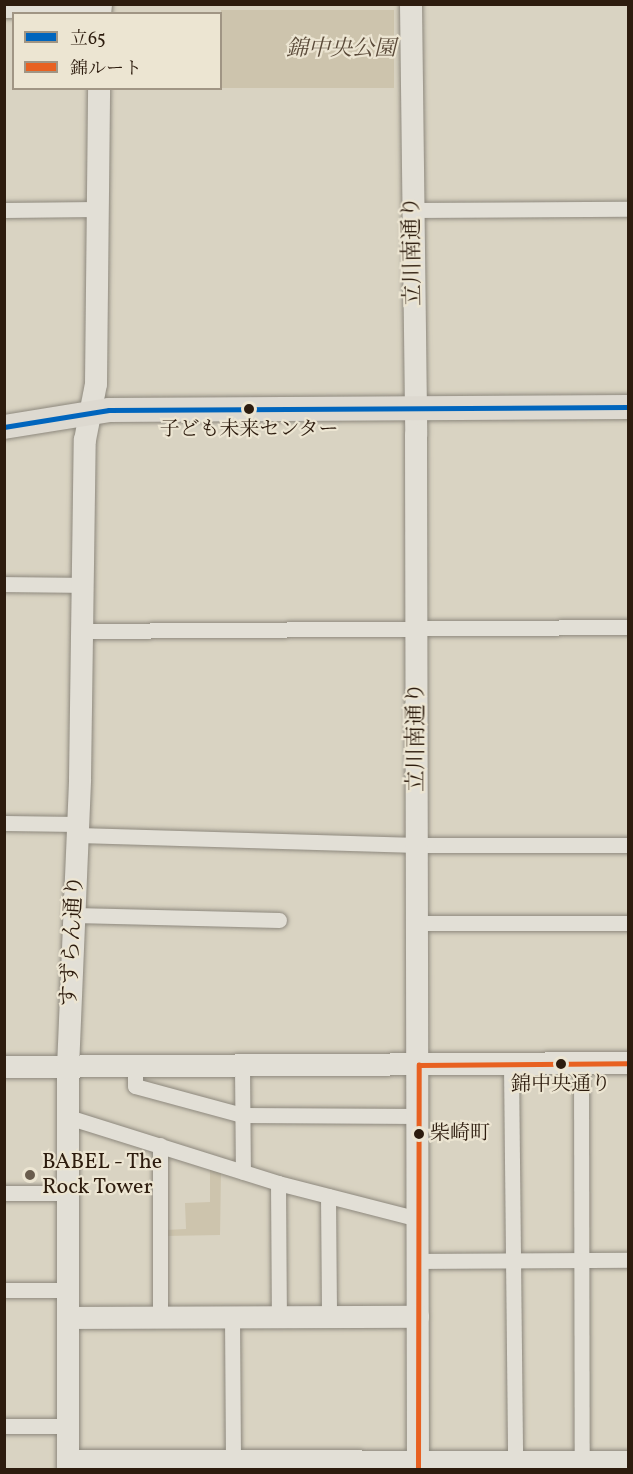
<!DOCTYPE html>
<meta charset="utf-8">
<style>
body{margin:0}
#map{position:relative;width:633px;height:1474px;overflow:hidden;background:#d9d3c2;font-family:Vollkorn,"Noto Serif JP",serif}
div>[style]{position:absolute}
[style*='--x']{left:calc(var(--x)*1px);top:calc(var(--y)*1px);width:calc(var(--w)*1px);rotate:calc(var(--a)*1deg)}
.green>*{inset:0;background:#cdc4ad;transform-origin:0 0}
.roads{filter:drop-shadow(0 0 2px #8d887d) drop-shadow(0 0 2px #8d887d)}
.street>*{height:15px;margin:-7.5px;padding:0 7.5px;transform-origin:7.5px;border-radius:7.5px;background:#e2dfd6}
.secondary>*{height:22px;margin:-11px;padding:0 11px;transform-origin:11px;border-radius:11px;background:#e2dfd6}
.primary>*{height:24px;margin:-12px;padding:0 12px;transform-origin:12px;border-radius:12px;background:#ddd9d0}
.bus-1>*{height:4.5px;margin:-2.25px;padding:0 2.25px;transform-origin:2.25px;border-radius:2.25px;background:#0065bd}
.bus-2>*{height:4.5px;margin:-2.25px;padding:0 2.25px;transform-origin:2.25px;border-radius:2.25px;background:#e86121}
.dots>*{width:16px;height:16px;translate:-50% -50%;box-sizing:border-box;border:3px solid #ece5d2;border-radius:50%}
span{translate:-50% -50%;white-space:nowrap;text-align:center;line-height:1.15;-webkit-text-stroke:4.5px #ece5d2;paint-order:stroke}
.bus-label{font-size:20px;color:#2d1c0e}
.left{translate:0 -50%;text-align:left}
.park-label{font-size:22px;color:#5a4a39;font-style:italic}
.street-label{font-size:22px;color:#2d1c0e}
.poi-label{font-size:22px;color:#2d1c0e}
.frame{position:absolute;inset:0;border:6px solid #2d1c0e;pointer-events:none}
.legend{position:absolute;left:12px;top:12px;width:210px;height:78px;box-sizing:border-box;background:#ece5d2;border:2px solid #a09584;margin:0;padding:8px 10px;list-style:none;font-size:18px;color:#2d1c0e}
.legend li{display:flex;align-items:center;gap:12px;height:30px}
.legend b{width:30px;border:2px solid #a09584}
</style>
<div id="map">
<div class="green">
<div style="left:394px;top:10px;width:78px;height:173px;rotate:90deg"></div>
<div style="clip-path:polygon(210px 1168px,221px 1171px,220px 1235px,165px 1236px,165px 1230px,186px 1229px,185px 1203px,210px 1202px)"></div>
</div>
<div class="roads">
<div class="street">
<div style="--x:4;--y:10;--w:97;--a:-0.6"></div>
<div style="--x:4;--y:210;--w:93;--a:-0.6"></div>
<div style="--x:412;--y:210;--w:216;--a:-0.3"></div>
<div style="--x:4;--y:584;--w:81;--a:0.7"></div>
<div style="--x:83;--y:631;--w:545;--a:-0.42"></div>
<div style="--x:4;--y:823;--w:74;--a:0.8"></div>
<div style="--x:78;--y:835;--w:340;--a:1.7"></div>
<div style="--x:418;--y:845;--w:210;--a:0"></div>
<div style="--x:74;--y:915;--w:205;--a:1.4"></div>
<div style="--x:418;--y:923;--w:210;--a:0"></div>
<div style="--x:581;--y:1064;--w:398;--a:89.9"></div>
<div style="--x:511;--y:1065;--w:399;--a:89.4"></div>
<div style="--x:242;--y:1066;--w:106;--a:89.5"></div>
<div style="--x:135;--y:1067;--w:19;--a:90"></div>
<div style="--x:135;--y:1086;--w:111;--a:15.2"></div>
<div style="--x:242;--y:1115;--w:177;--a:0.3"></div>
<div style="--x:68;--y:1117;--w:220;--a:17.4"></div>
<div style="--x:278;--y:1183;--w:145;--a:14.4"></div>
<div style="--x:160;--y:1145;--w:173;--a:90"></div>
<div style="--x:278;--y:1183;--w:134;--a:89.6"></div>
<div style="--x:4;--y:1193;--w:64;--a:0"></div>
<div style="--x:328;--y:1196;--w:121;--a:89.5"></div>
<div style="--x:418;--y:1261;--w:210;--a:-0.3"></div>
<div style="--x:4;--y:1290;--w:64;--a:0"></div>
<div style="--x:232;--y:1317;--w:143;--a:89.6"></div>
<div style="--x:4;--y:1426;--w:64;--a:0"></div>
</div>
<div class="secondary">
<div style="--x:411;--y:4;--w:431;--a:89.3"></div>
<div style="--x:416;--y:435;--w:1035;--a:89.89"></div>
<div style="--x:100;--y:14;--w:10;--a:-84"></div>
<div style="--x:4;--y:1067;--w:624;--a:-0.37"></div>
<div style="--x:68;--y:1318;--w:350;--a:-0.2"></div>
<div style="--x:68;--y:1461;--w:560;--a:0.1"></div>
<div style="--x:68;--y:1470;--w:402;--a:-90"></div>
<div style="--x:68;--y:1068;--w:289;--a:-87.6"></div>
<div style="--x:80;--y:779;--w:339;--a:-89.2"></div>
<div style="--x:85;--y:440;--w:57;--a:-78.9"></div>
<div style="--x:96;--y:384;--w:296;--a:-89.4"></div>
</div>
<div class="primary">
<div style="--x:4;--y:427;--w:106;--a:-9.2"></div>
<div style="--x:109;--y:410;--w:519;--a:-0.33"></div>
</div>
</div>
<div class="bus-1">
<div style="--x:4;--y:427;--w:106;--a:-9.2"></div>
<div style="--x:109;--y:410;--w:519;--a:-0.33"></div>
</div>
<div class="bus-2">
<div style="--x:418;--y:1470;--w:405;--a:-89.9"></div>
<div style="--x:419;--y:1065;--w:209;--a:-0.5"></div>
</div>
<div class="dots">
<div style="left:249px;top:409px;background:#2d1c0e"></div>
<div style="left:561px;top:1064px;background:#2d1c0e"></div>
<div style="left:419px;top:1134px;background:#2d1c0e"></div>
<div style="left:30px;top:1175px;background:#695c4d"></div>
</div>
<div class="bus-label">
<span style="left:249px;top:430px">子ども未来センター</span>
<span style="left:561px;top:1085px">錦中央通り</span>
<span class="left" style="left:430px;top:1134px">柴崎町</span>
</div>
<div class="park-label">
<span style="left:341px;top:50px">錦中央公園</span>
</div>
<div class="street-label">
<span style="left:413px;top:251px;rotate:-91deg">立川南通り</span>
<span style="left:417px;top:737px;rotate:-90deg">立川南通り</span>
<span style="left:73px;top:941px;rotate:-87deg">すずらん通り</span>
</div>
<div class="poi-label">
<span class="left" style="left:42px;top:1175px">BABEL - The<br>Rock Tower</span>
</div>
<div class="frame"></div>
<ul class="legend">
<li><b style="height:8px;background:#0065bd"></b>立65</li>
<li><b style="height:8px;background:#e86121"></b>錦ルート</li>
</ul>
</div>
